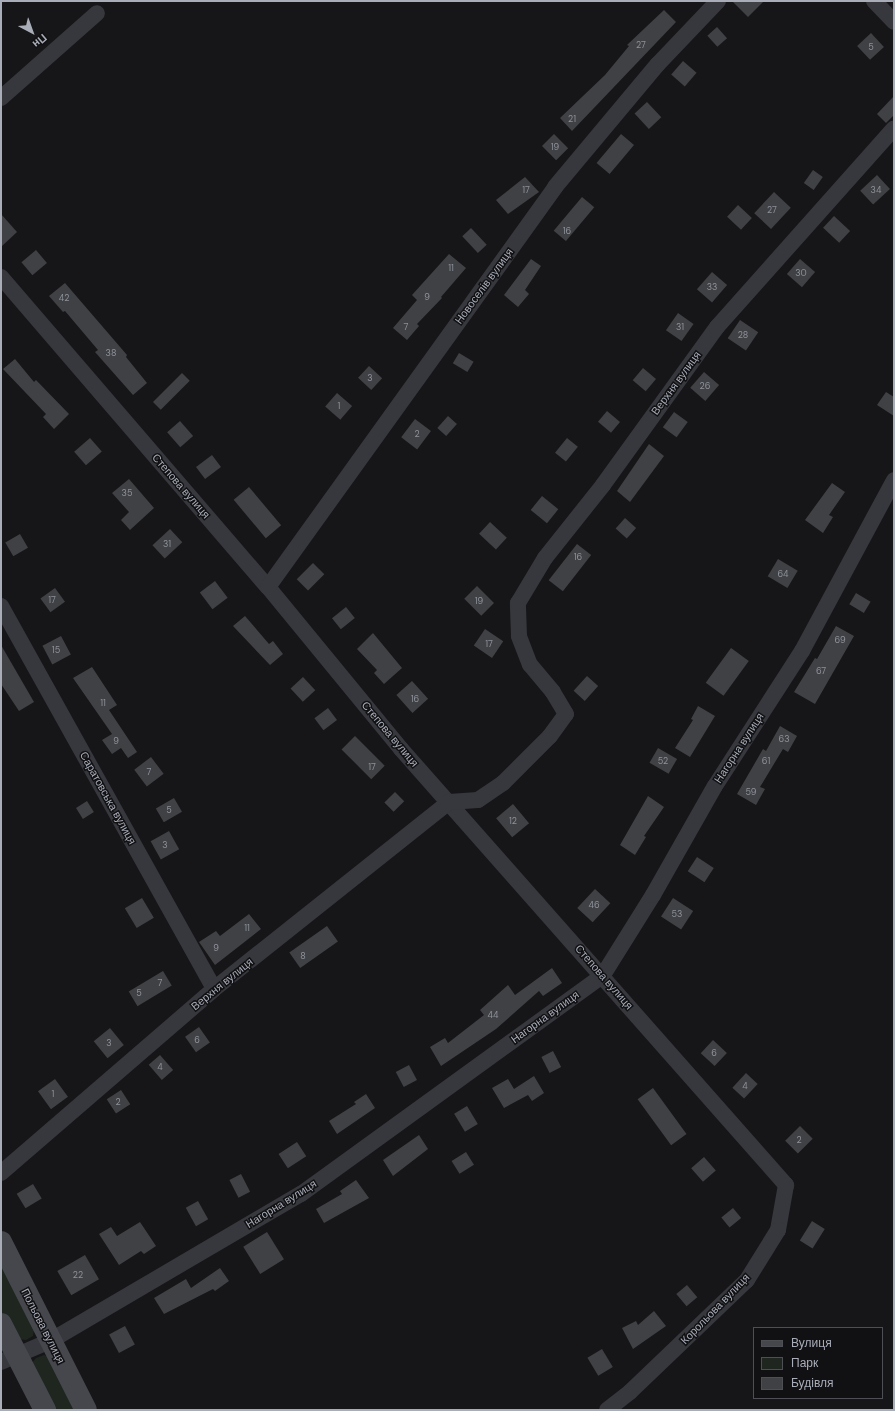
<!DOCTYPE html>
<meta charset="utf-8">
<style>
body{margin:0}
#map{position:relative;width:895px;height:1411px;overflow:hidden;background:#161618;font-family:"DM Sans",sans-serif}
div>[style]{position:absolute}
[style*='--x']{left:calc(var(--x)*1px);top:calc(var(--y)*1px);width:calc(var(--w)*1px);rotate:calc(var(--a)*1deg)}
.green>*{inset:0;background:#1e261f}
.building>*{inset:0;background:#404145;transform-origin:0 0}
.street>*{height:16px;margin:-8px;padding:0 8px;transform-origin:8px;border-radius:8px;background:#37383d}
.secondary>*{height:22px;margin:-11px;padding:0 11px;transform-origin:11px;border-radius:11px;background:#45474d}
span{translate:-50% -50%;white-space:nowrap;text-align:center;line-height:1.15;-webkit-text-stroke:3px #111113;paint-order:stroke}
.number-label{font-size:9px;color:#8e929b}
.number-label span{-webkit-text-stroke-width:0}
.street-label{font-size:11px;color:#a8adb8}
.frame{position:absolute;inset:0;border:2px solid #a8adb8;pointer-events:none}
.legend{position:absolute;left:753px;top:1327px;width:130px;height:72px;box-sizing:border-box;background:#111113;border:1px solid #4d4f55;margin:0;padding:5px 7px;list-style:none;font-size:12px;color:#a8adb8}
.legend li{display:flex;align-items:center;gap:8px;height:20px}
.legend b{width:20px;border:1px solid #4d4f55}
.north{position:absolute;left:12px;top:12px;width:40px;height:40px;-webkit-text-stroke:3px #111113;paint-order:stroke;rotate:139deg;font-size:11px;font-weight:700;line-height:16px;text-align:center;color:#a8adb8}
.north::after{content:'';display:block;margin:auto;width:14px;height:18px;background:#a8adb8;clip-path:polygon(50% 0,100% 100%,50% 72%,0 100%)}
</style>
<div id="map">
<div class="green">
<div style="clip-path:polygon(1px 1256px,34px 1330px,33px 1336px,26px 1340px,18px 1339px,12px 1334px,1px 1312px)"></div>
<div style="clip-path:polygon(44px 1355px,49px 1357px,78px 1410px,52px 1410px,32px 1363px,36px 1358px)"></div>
</div>
<div class="building">
<div style="clip-path:polygon(732px 1px,764px 1px,748px 17px)"></div>
<div style="clip-path:polygon(664px 10px,676px 22px,572px 131px,560px 118px,605px 75px,629px 46px,627px 45px)"></div>
<div style="left:717px;top:27px;width:15px;height:13px;rotate:48deg"></div>
<div style="left:871px;top:33px;width:19px;height:19px;rotate:47deg"></div>
<div style="left:683px;top:61px;width:18px;height:18px;rotate:41deg"></div>
<div style="clip-path:polygon(894px 96px,894px 115px,886px 123px,877px 114px)"></div>
<div style="left:647px;top:102px;width:21px;height:17px;rotate:47deg"></div>
<div style="left:554px;top:134px;width:20px;height:17px;rotate:45deg"></div>
<div style="left:621px;top:134px;width:17px;height:38px;rotate:40deg"></div>
<div style="left:813px;top:170px;width:12px;height:16px;rotate:35deg"></div>
<div style="left:877px;top:175px;width:19px;height:23px;rotate:47deg"></div>
<div style="clip-path:polygon(525px 177px,539px 192px,508px 214px,496px 200px)"></div>
<div style="left:774px;top:192px;width:23px;height:29px;rotate:43deg"></div>
<div style="left:582px;top:197px;width:16px;height:44px;rotate:40deg"></div>
<div style="left:738px;top:205px;width:19px;height:16px;rotate:43deg"></div>
<div style="clip-path:polygon(1px 214px,17px 232px,1px 247px)"></div>
<div style="left:834px;top:216px;width:22px;height:16px;rotate:43deg"></div>
<div style="left:471px;top:228px;width:23px;height:12px;rotate:47deg"></div>
<div style="left:36px;top:250px;width:17px;height:19px;rotate:50deg"></div>
<div style="clip-path:polygon(449px 254px,466px 268px,441px 297px,442px 298px,417px 324px,419px 326px,407px 340px,393px 328px,417px 300px,412px 295px)"></div>
<div style="clip-path:polygon(531px 259px,541px 266px,525px 290px,529px 294px,518px 307px,504px 295px)"></div>
<div style="left:800px;top:259px;width:20px;height:20px;rotate:41deg"></div>
<div style="left:712px;top:272px;width:20px;height:23px;rotate:41deg"></div>
<div style="clip-path:polygon(65px 283px,127px 355px,126px 357px,147px 383px,133px 395px,95px 352px,98px 350px,65px 311px,63px 312px,49px 296px)"></div>
<div style="left:678px;top:313px;width:19px;height:21px;rotate:35deg"></div>
<div style="left:740px;top:320px;width:22px;height:22px;rotate:34deg"></div>
<div style="left:459px;top:353px;width:17px;height:12px;rotate:31deg"></div>
<div style="clip-path:polygon(15px 359px,34px 382px,36px 380px,69px 414px,54px 429px,43px 417px,46px 414px,3px 369px)"></div>
<div style="left:369px;top:366px;width:18px;height:16px;rotate:43deg"></div>
<div style="left:643px;top:368px;width:17px;height:16px;rotate:40deg"></div>
<div style="left:704px;top:372px;width:20px;height:21px;rotate:41deg"></div>
<div style="left:182px;top:373px;width:11px;height:41px;rotate:45deg"></div>
<div style="clip-path:polygon(886px 392px,894px 397px,894px 416px,877px 405px)"></div>
<div style="left:337px;top:393px;width:20px;height:18px;rotate:41deg"></div>
<div style="left:607px;top:411px;width:17px;height:14px;rotate:40deg"></div>
<div style="left:674px;top:412px;width:17px;height:19px;rotate:36deg"></div>
<div style="left:448px;top:416px;width:12px;height:16px;rotate:42deg"></div>
<div style="left:415px;top:419px;width:20px;height:23px;rotate:37deg"></div>
<div style="left:180px;top:421px;width:20px;height:17px;rotate:49deg"></div>
<div style="left:90px;top:438px;width:18px;height:21px;rotate:49deg"></div>
<div style="left:567px;top:438px;width:14px;height:19px;rotate:39deg"></div>
<div style="clip-path:polygon(649px 444px,664px 456px,630px 502px,617px 491px)"></div>
<div style="left:212px;top:455px;width:15px;height:20px;rotate:53deg"></div>
<div style="clip-path:polygon(129px 479px,154px 508px,130px 530px,121px 520px,129px 512px,112px 493px)"></div>
<div style="clip-path:polygon(832px 483px,845px 492px,829px 515px,833px 517px,823px 533px,805px 520px)"></div>
<div style="left:249px;top:487px;width:50px;height:20px;rotate:50deg"></div>
<div style="left:542px;top:496px;width:21px;height:18px;rotate:39deg"></div>
<div style="left:625px;top:518px;width:15px;height:14px;rotate:42deg"></div>
<div style="left:490px;top:522px;width:23px;height:16px;rotate:43deg"></div>
<div style="left:170px;top:529px;width:18px;height:24px;rotate:47deg"></div>
<div style="left:20px;top:534px;width:16px;height:17px;rotate:60deg"></div>
<div style="left:577px;top:544px;width:18px;height:46px;rotate:38deg"></div>
<div style="left:778px;top:559px;width:23px;height:20px;rotate:31deg"></div>
<div style="left:313px;top:563px;width:16px;height:23px;rotate:45deg"></div>
<div style="left:215px;top:581px;width:21px;height:19px;rotate:53deg"></div>
<div style="left:477px;top:586px;width:24px;height:18px;rotate:45deg"></div>
<div style="left:55px;top:588px;width:17px;height:18px;rotate:54deg"></div>
<div style="left:856px;top:593px;width:17px;height:13px;rotate:31deg"></div>
<div style="left:346px;top:607px;width:14px;height:18px;rotate:51deg"></div>
<div style="clip-path:polygon(245px 616px,269px 644px,273px 641px,283px 654px,270px 665px,233px 626px)"></div>
<div style="clip-path:polygon(836px 626px,854px 636px,815px 704px,794px 692px,815px 658px,817px 659px)"></div>
<div style="left:485px;top:629px;width:22px;height:20px;rotate:34deg"></div>
<div style="clip-path:polygon(373px 633px,402px 668px,384px 684px,374px 673px,377px 670px,357px 649px)"></div>
<div style="left:61px;top:636px;width:21px;height:21px;rotate:62deg"></div>
<div style="clip-path:polygon(1px 645px,34px 702px,19px 711px,1px 684px)"></div>
<div style="left:731px;top:648px;width:22px;height:43px;rotate:36deg"></div>
<div style="clip-path:polygon(92px 667px,117px 705px,109px 710px,137px 752px,128px 758px,121px 748px,112px 754px,102px 740px,112px 734px,73px 678px)"></div>
<div style="left:587px;top:676px;width:15px;height:20px;rotate:42deg"></div>
<div style="left:303px;top:677px;width:18px;height:17px;rotate:47deg"></div>
<div style="left:412px;top:681px;width:24px;height:21px;rotate:48deg"></div>
<div style="clip-path:polygon(698px 706px,715px 716px,690px 757px,675px 748px,693px 720px,691px 719px)"></div>
<div style="left:328px;top:708px;width:15px;height:17px;rotate:53deg"></div>
<div style="clip-path:polygon(780px 726px,797px 736px,788px 752px,783px 749px,760px 787px,765px 789px,756px 805px,737px 794px,763px 749px,766px 751px)"></div>
<div style="left:355px;top:736px;width:42px;height:19px;rotate:45deg"></div>
<div style="left:658px;top:748px;width:22px;height:17px;rotate:30deg"></div>
<div style="left:151px;top:757px;width:21px;height:21px;rotate:53deg"></div>
<div style="left:395px;top:792px;width:13px;height:15px;rotate:45deg"></div>
<div style="clip-path:polygon(648px 796px,664px 807px,644px 836px,646px 837px,635px 855px,620px 845px)"></div>
<div style="left:174px;top:798px;width:16px;height:21px;rotate:60deg"></div>
<div style="left:87px;top:801px;width:13px;height:13px;rotate:58deg"></div>
<div style="left:513px;top:804px;width:25px;height:22px;rotate:50deg"></div>
<div style="left:169px;top:831px;width:21px;height:21px;rotate:61deg"></div>
<div style="left:697px;top:857px;width:20px;height:17px;rotate:33deg"></div>
<div style="left:595px;top:889px;width:21px;height:26px;rotate:43deg"></div>
<div style="left:142px;top:898px;width:23px;height:20px;rotate:59deg"></div>
<div style="left:673px;top:898px;width:24px;height:22px;rotate:33deg"></div>
<div style="clip-path:polygon(249px 914px,261px 929px,215px 965px,199px 942px,216px 931px,220px 936px)"></div>
<div style="left:327px;top:926px;width:19px;height:46px;rotate:55deg"></div>
<div style="clip-path:polygon(552px 968px,562px 983px,543px 996px,539px 991px,496px 1029px,441px 1066px,430px 1047px,445px 1038px,448px 1043px,484px 1015px,480px 1010px,508px 985px,515px 995px)"></div>
<div style="left:163px;top:971px;width:17px;height:40px;rotate:59deg"></div>
<div style="left:199px;top:1027px;width:19px;height:17px;rotate:55deg"></div>
<div style="left:110px;top:1028px;width:22px;height:21px;rotate:51deg"></div>
<div style="left:713px;top:1040px;width:19px;height:18px;rotate:43deg"></div>
<div style="left:553px;top:1051px;width:18px;height:13px;rotate:63deg"></div>
<div style="left:160px;top:1055px;width:20px;height:15px;rotate:49deg"></div>
<div style="left:409px;top:1065px;width:17px;height:15px;rotate:62deg"></div>
<div style="left:746px;top:1073px;width:16px;height:20px;rotate:43deg"></div>
<div style="clip-path:polygon(534px 1076px,544px 1093px,532px 1101px,528px 1095px,504px 1108px,492px 1088px,508px 1079px,514px 1089px)"></div>
<div style="left:55px;top:1079px;width:22px;height:21px;rotate:54deg"></div>
<div style="left:653px;top:1088px;width:57px;height:19px;rotate:54deg"></div>
<div style="left:121px;top:1090px;width:17px;height:17px;rotate:57deg"></div>
<div style="clip-path:polygon(366px 1094px,375px 1108px,337px 1134px,329px 1121px,356px 1104px,354px 1102px)"></div>
<div style="left:467px;top:1106px;width:21px;height:15px;rotate:59deg"></div>
<div style="left:800px;top:1126px;width:18px;height:21px;rotate:45deg"></div>
<div style="clip-path:polygon(419px 1135px,428px 1149px,393px 1176px,383px 1160px)"></div>
<div style="left:297px;top:1142px;width:17px;height:22px;rotate:57deg"></div>
<div style="left:466px;top:1152px;width:15px;height:17px;rotate:58deg"></div>
<div style="left:704px;top:1157px;width:18px;height:17px;rotate:49deg"></div>
<div style="left:241px;top:1174px;width:20px;height:13px;rotate:63deg"></div>
<div style="clip-path:polygon(356px 1180px,369px 1198px,324px 1223px,316px 1209px,342px 1194px,340px 1191px)"></div>
<div style="left:33px;top:1184px;width:17px;height:19px;rotate:59deg"></div>
<div style="left:198px;top:1201px;width:21px;height:14px;rotate:61deg"></div>
<div style="left:733px;top:1208px;width:13px;height:15px;rotate:51deg"></div>
<div style="left:812px;top:1221px;width:15px;height:23px;rotate:32deg"></div>
<div style="clip-path:polygon(140px 1222px,156px 1246px,144px 1254px,141px 1251px,119px 1265px,99px 1234px,111px 1227px,117px 1236px)"></div>
<div style="left:267px;top:1232px;width:32px;height:28px;rotate:58deg"></div>
<div style="left:85px;top:1255px;width:28px;height:32px;rotate:60deg"></div>
<div style="clip-path:polygon(220px 1268px,229px 1281px,215px 1291px,213px 1289px,164px 1314px,154px 1298px,186px 1279px,191px 1288px)"></div>
<div style="left:687px;top:1285px;width:16px;height:14px;rotate:50deg"></div>
<div style="clip-path:polygon(654px 1311px,666px 1326px,633px 1349px,622px 1328px,636px 1321px,638px 1325px)"></div>
<div style="left:125px;top:1326px;width:21px;height:18px;rotate:62deg"></div>
<div style="left:602px;top:1349px;width:21px;height:17px;rotate:59deg"></div>
</div>
<div class="street">
<div style="--x:874;--y:1;--w:29;--a:46"></div>
<div style="--x:1;--y:98;--w:128;--a:-41.5"></div>
<div style="--x:1;--y:277;--w:409;--a:49.3"></div>
<div style="--x:268;--y:587;--w:210;--a:50.6"></div>
<div style="--x:401;--y:749;--w:582;--a:48.55"></div>
<div style="--x:786;--y:1185;--w:46;--a:100.1"></div>
<div style="--x:778;--y:1230;--w:59;--a:121.8"></div>
<div style="--x:747;--y:1280;--w:162;--a:136.3"></div>
<div style="--x:630;--y:1392;--w:29;--a:142"></div>
<div style="--x:268;--y:587;--w:492;--a:-54.3"></div>
<div style="--x:555;--y:187;--w:160;--a:-50.1"></div>
<div style="--x:658;--y:64;--w:87;--a:-46.4"></div>
<div style="--x:1;--y:606;--w:438;--a:60.9"></div>
<div style="--x:1;--y:1173;--w:281;--a:-40.8"></div>
<div style="--x:214;--y:989;--w:300;--a:-38.5"></div>
<div style="--x:449;--y:802;--w:29;--a:-4"></div>
<div style="--x:478;--y:800;--w:30;--a:-34"></div>
<div style="--x:503;--y:783;--w:66;--a:-45"></div>
<div style="--x:550;--y:736;--w:27;--a:-54"></div>
<div style="--x:566;--y:714;--w:26;--a:-121"></div>
<div style="--x:553;--y:692;--w:35;--a:-130"></div>
<div style="--x:530;--y:665;--w:31;--a:-111"></div>
<div style="--x:519;--y:636;--w:33;--a:-92"></div>
<div style="--x:518;--y:603;--w:52;--a:-59"></div>
<div style="--x:545;--y:558;--w:93;--a:-51.5"></div>
<div style="--x:603;--y:485;--w:195;--a:-54.2"></div>
<div style="--x:717;--y:327;--w:266;--a:-48.3"></div>
<div style="--x:1;--y:1362;--w:53;--a:-23.2"></div>
<div style="--x:50;--y:1341;--w:291;--a:-30.4"></div>
<div style="--x:301;--y:1194;--w:373;--a:-35.9"></div>
<div style="--x:603;--y:975;--w:94;--a:-58"></div>
<div style="--x:653;--y:895;--w:125;--a:-60.4"></div>
<div style="--x:715;--y:786;--w:161;--a:-57.2"></div>
<div style="--x:802;--y:651;--w:194;--a:-61.7"></div>
</div>
<div class="secondary">
<div style="--x:1;--y:1242;--w:188;--a:63.2"></div>
<div style="--x:1;--y:1324;--w:97;--a:62.9"></div>
</div>
<div class="number-label">
<span style="left:641px;top:45px">27</span>
<span style="left:871px;top:47px">5</span>
<span style="left:572px;top:119px">21</span>
<span style="left:555px;top:147px">19</span>
<span style="left:526px;top:190px">17</span>
<span style="left:876px;top:190px">34</span>
<span style="left:772px;top:210px">27</span>
<span style="left:567px;top:231px">16</span>
<span style="left:451px;top:268px">11</span>
<span style="left:801px;top:273px">30</span>
<span style="left:712px;top:287px">33</span>
<span style="left:427px;top:297px">9</span>
<span style="left:64px;top:298px">42</span>
<span style="left:406px;top:327px">7</span>
<span style="left:680px;top:327px">31</span>
<span style="left:743px;top:335px">28</span>
<span style="left:111px;top:353px">38</span>
<span style="left:370px;top:378px">3</span>
<span style="left:705px;top:386px">26</span>
<span style="left:339px;top:406px">1</span>
<span style="left:417px;top:434px">2</span>
<span style="left:127px;top:493px">35</span>
<span style="left:167px;top:544px">31</span>
<span style="left:578px;top:557px">16</span>
<span style="left:783px;top:574px">64</span>
<span style="left:52px;top:600px">17</span>
<span style="left:479px;top:601px">19</span>
<span style="left:840px;top:640px">69</span>
<span style="left:489px;top:644px">17</span>
<span style="left:56px;top:650px">15</span>
<span style="left:821px;top:671px">67</span>
<span style="left:415px;top:699px">16</span>
<span style="left:103px;top:703px">11</span>
<span style="left:784px;top:739px">63</span>
<span style="left:116px;top:741px">9</span>
<span style="left:663px;top:761px">52</span>
<span style="left:766px;top:761px">61</span>
<span style="left:372px;top:767px">17</span>
<span style="left:149px;top:772px">7</span>
<span style="left:751px;top:792px">59</span>
<span style="left:169px;top:810px">5</span>
<span style="left:513px;top:821px">12</span>
<span style="left:165px;top:845px">3</span>
<span style="left:594px;top:905px">46</span>
<span style="left:677px;top:914px">53</span>
<span style="left:247px;top:928px">11</span>
<span style="left:216px;top:948px">9</span>
<span style="left:303px;top:956px">8</span>
<span style="left:160px;top:983px">7</span>
<span style="left:139px;top:993px">5</span>
<span style="left:493px;top:1015px">44</span>
<span style="left:197px;top:1040px">6</span>
<span style="left:109px;top:1043px">3</span>
<span style="left:714px;top:1053px">6</span>
<span style="left:160px;top:1067px">4</span>
<span style="left:745px;top:1086px">4</span>
<span style="left:53px;top:1094px">1</span>
<span style="left:118px;top:1102px">2</span>
<span style="left:799px;top:1140px">2</span>
<span style="left:78px;top:1275px">22</span>
</div>
<div class="street-label">
<span style="left:484px;top:286px;rotate:-54deg">Новоселів вулиця</span>
<span style="left:676px;top:383px;rotate:-54deg">Верхня вулиця</span>
<span style="left:181px;top:486px;rotate:49deg">Степова вулиця</span>
<span style="left:390px;top:734px;rotate:50deg">Степова вулиця</span>
<span style="left:739px;top:748px;rotate:-57deg">Нагорна вулиця</span>
<span style="left:108px;top:798px;rotate:61deg">Саратовська вулиця</span>
<span style="left:604px;top:977px;rotate:49deg">Степова вулиця</span>
<span style="left:222px;top:984px;rotate:-39deg">Верхня вулиця</span>
<span style="left:545px;top:1017px;rotate:-36deg">Нагорна вулиця</span>
<span style="left:281px;top:1204px;rotate:-32deg">Нагорна вулиця</span>
<span style="left:715px;top:1309px;rotate:-46deg">Корольова вулиця</span>
<span style="left:43px;top:1326px;rotate:63deg">Польова вулиця</span>
</div>
<div class="frame"></div>
<ul class="legend">
<li><b style="height:5px;background:#45474d"></b>Вулиця</li>
<li><b style="height:11px;background:#1e261f"></b>Парк</li>
<li><b style="height:11px;background:#404145"></b>Будівля</li>
</ul>
<div class="north">Пн</div>
</div>
